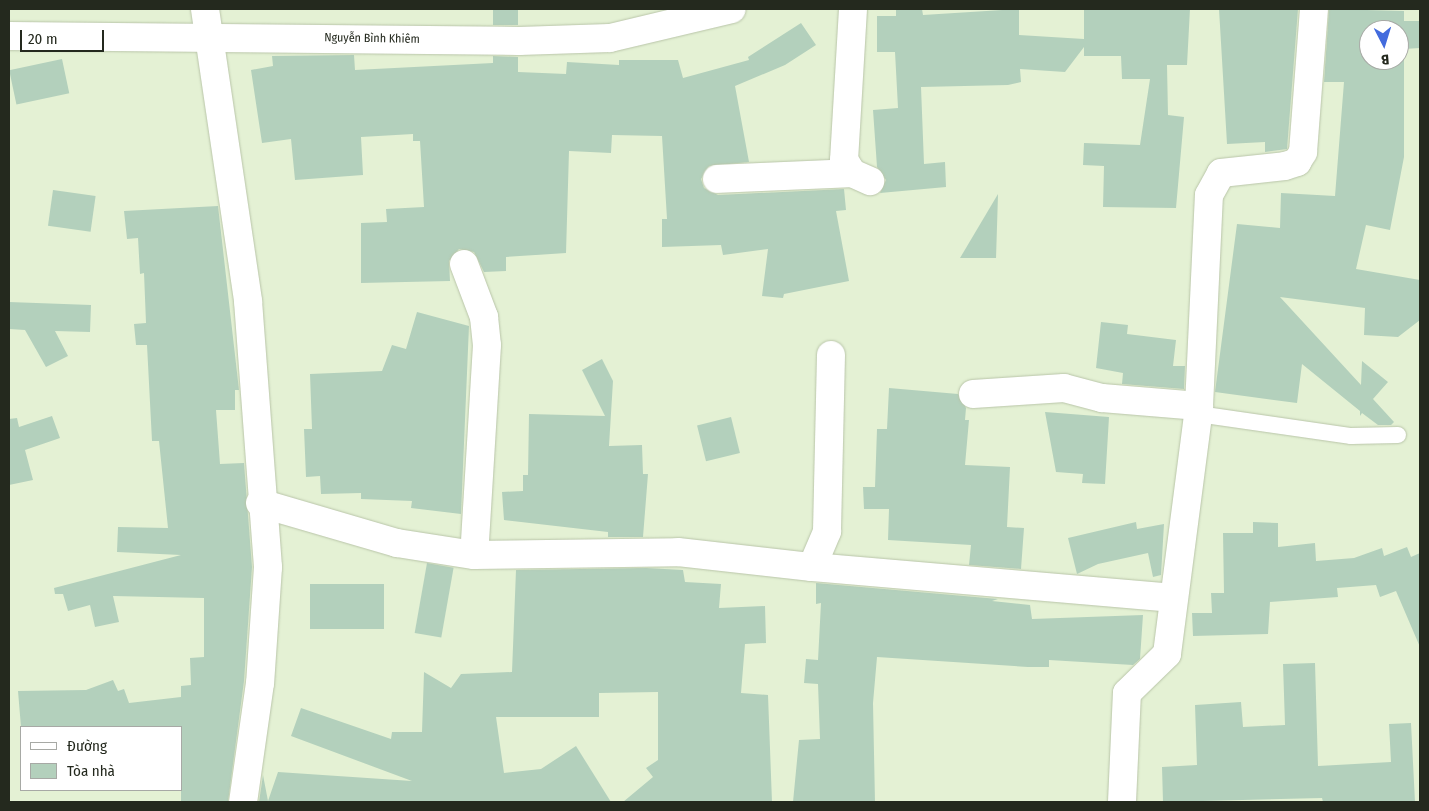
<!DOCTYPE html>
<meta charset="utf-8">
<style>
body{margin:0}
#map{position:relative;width:1429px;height:811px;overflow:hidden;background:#e4f1d4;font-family:"Fira Sans Condensed",sans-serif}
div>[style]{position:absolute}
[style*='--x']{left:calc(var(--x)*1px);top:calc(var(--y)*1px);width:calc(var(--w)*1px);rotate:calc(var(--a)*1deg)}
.building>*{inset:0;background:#b3d0bc;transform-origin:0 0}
.roads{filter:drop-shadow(0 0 1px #b9c5a9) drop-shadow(0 0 1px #b9c5a9)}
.lane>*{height:16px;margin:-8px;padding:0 8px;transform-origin:8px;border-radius:8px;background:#fff}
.street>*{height:28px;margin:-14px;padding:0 14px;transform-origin:14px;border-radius:14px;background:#fff}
span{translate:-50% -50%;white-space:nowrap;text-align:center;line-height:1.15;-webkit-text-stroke:4px #fff;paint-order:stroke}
.street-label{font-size:12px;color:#24291e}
.frame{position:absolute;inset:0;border:10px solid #24291e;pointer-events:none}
.legend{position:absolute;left:20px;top:726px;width:162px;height:65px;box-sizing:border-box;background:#fff;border:1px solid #a7a9a5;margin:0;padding:6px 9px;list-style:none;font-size:15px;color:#24291e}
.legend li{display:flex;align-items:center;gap:10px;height:25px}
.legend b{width:25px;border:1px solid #a7a9a5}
.north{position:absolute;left:1359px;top:20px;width:50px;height:50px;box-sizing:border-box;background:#fff;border:1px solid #a7a9a5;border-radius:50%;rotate:175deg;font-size:14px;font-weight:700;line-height:20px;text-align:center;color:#24291e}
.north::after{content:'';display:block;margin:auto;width:18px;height:22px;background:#436bdd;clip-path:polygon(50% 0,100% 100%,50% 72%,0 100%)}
.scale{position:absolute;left:20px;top:30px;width:84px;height:22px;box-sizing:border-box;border:2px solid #24291e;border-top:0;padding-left:6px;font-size:15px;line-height:18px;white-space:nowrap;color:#24291e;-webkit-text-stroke:4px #fff;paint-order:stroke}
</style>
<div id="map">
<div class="building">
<div style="left:493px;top:9px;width:25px;height:16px"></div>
<div style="clip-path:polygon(896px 9px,922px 9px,923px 15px,1019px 9px,1019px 35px,1084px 39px,1084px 9px,1190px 9px,1187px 65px,1167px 65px,1168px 115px,1184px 117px,1176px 208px,1103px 207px,1104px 166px,1083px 165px,1084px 143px,1140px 145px,1150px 79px,1122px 79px,1121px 56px,1084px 56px,1084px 47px,1065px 72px,1020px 69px,1021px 82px,1008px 85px,921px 87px,924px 164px,945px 162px,946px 187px,880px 193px,886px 180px,877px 167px,873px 110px,898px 108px,895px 52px,877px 52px,877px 16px,896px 16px)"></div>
<div style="clip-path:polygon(1219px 9px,1298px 9px,1287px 149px,1265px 152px,1265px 142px,1227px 144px)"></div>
<div style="clip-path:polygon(evenodd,1329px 9px,1404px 11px,1404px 21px,1420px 21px,1420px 48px,1404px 49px,1404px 157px,1390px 230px,1366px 225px,1356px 269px,1420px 280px,1420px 320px,1398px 337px,1364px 335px,1365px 308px,1280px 297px,1361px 385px,1362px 361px,1388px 382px,1373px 399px,1394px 422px,1391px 425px,1378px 425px,1362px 413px,1360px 416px,1360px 411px,1302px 364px,1297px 403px,1215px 392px,1237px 224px,1280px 228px,1281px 193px,1335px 196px,1344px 82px,1324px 82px,1329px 9px,1369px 30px,1399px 30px,1399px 60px,1369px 60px,1369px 30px)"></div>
<div style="clip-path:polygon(801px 23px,816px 45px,785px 65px,735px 86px,749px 162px,709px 166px,701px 179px,704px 188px,718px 195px,844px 189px,846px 210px,836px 211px,849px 281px,784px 294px,783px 298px,762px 296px,768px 249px,723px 255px,721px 245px,662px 247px,662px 219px,667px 219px,662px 136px,612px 135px,611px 153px,569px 151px,566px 253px,506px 257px,506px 271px,484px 272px,474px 252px,459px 249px,449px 261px,450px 281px,361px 283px,361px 223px,387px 222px,386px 209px,424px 207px,420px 141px,413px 141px,413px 134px,361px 137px,363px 175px,295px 180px,291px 139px,262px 143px,251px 70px,273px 66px,272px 56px,354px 55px,355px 70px,493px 63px,493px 56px,518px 57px,518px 72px,566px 74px,567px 62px,619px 65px,619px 60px,678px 60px,683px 78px,749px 60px,748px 57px)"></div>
<div style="left:62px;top:59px;width:35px;height:54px;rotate:78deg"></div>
<div style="left:53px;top:190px;width:43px;height:36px;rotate:8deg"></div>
<div style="clip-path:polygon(998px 194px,996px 258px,960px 258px)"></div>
<div style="clip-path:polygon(218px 206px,239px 390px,235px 390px,235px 410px,216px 410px,220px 464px,244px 463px,252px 567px,244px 681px,228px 802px,181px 802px,181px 727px,21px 727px,18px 691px,86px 690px,113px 680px,118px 691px,124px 689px,129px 703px,181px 697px,181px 686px,191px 685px,190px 658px,204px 657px,204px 598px,113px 596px,119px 622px,95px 627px,90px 605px,68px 611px,63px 594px,55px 594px,54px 588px,181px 555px,117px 552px,118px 527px,168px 528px,159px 441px,152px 441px,147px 345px,136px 345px,134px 324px,146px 323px,144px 273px,140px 274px,138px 238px,127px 239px,124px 211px)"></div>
<div style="clip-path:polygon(9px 302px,91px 305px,90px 332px,55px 331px,68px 356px,46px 367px,25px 330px,9px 329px)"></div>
<div style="clip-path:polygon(417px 312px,469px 326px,461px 514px,411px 508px,412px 501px,361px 499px,361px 493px,321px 494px,320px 476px,306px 477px,304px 429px,312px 429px,310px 374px,382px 371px,392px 345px,406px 349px)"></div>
<div style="clip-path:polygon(1101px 322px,1128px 325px,1127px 334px,1176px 340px,1173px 366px,1185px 366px,1184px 389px,1122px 384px,1123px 373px,1096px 368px)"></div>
<div style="clip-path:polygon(602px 359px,613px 381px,609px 446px,642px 445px,643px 474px,648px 474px,643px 537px,608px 537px,608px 532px,504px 520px,502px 492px,523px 491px,523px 475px,528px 475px,529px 414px,605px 416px,582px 370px)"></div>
<div style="clip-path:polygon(889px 388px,958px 394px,966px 408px,965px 420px,969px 420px,965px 465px,1010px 467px,1007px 527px,1024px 528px,1021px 569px,969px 565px,971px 545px,888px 540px,889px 509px,864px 509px,863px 487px,875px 487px,877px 429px,887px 429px)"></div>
<div style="clip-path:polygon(1045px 412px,1109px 417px,1105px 484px,1082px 483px,1083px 474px,1056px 472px)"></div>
<div style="clip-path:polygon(52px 416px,60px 438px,25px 450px,33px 480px,9px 485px,9px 419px,17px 418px,19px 427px)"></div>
<div style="left:731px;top:417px;width:37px;height:35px;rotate:76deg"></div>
<div style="clip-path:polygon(1136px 522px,1137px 529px,1164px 524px,1161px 575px,1153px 577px,1148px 553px,1098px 564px,1077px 574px,1068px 538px)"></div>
<div style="clip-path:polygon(1253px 522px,1278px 523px,1278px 547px,1315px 543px,1316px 561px,1354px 558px,1382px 548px,1384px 556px,1407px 547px,1411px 557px,1420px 553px,1420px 647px,1396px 591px,1380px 597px,1376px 585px,1337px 588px,1338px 597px,1270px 602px,1268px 634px,1193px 636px,1192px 613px,1212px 613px,1211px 593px,1224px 593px,1223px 533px,1253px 533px)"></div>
<div style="left:427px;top:563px;width:27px;height:71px;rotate:10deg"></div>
<div style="clip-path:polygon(646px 568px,683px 570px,685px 582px,721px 584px,719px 608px,765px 606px,766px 643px,745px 644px,741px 693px,768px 695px,772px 802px,623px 802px,653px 777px,646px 768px,658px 760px,658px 692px,599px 693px,599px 717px,496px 717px,504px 773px,541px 769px,576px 746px,611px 802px,259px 802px,263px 775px,268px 801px,278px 772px,412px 781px,291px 736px,301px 708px,391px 739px,392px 732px,422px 732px,424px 672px,451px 688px,461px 674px,512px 672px,516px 570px)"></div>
<div style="clip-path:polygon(816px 583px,998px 599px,992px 601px,1030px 605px,1032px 619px,1143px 615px,1140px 659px,1133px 665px,1049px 660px,1049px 667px,1028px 667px,877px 657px,873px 703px,875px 802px,793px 802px,799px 740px,820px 739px,818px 684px,804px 683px,806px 659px,818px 660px,821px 603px,816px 604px)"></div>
<div style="left:384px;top:584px;width:45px;height:74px;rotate:90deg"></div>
<div style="clip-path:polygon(1315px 663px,1318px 766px,1391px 762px,1389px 724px,1411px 723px,1415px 802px,1323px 802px,1322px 798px,1163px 802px,1162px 767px,1197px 765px,1195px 705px,1241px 702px,1243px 727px,1285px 725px,1283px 664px)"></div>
</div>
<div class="roads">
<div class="lane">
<div style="--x:1198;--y:414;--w:155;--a:8.2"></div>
<div style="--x:1351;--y:436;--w:47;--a:-1.2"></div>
</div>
<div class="street">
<div style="--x:205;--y:9;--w:295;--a:81.6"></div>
<div style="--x:248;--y:301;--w:267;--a:85.7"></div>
<div style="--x:268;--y:567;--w:116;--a:93.9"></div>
<div style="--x:260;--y:683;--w:120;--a:98.1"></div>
<div style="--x:853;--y:9;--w:151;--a:93.4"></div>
<div style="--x:844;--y:160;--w:15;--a:58"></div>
<div style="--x:852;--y:173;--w:20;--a:24"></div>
<div style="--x:9;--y:36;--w:510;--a:0.56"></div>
<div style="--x:519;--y:41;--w:91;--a:-1.9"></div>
<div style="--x:610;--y:38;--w:125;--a:-13.4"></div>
<div style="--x:717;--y:179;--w:135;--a:-2.5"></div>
<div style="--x:464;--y:264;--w:57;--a:69.3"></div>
<div style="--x:484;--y:317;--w:28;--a:84"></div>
<div style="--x:487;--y:345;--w:210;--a:93.5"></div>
<div style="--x:973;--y:394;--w:91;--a:-3.8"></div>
<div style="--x:1064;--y:388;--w:39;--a:15"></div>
<div style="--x:1102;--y:398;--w:97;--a:4.7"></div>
<div style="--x:260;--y:503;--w:143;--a:16.3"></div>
<div style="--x:397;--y:543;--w:78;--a:8.9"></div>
<div style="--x:474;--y:555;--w:204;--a:-0.8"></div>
<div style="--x:678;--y:552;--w:135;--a:6.4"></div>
<div style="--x:812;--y:567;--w:39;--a:-67"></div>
<div style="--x:827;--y:531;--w:176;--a:-88.7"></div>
<div style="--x:812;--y:567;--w:361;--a:4.9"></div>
<div style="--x:1122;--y:802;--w:109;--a:-87.4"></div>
<div style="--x:1127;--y:693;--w:56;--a:-44.3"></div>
<div style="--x:1167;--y:654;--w:250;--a:-82.6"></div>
<div style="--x:1199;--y:406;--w:211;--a:-87.3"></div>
<div style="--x:1209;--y:195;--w:25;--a:-61"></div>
<div style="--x:1221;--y:173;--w:64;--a:-6.2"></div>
<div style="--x:1285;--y:166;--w:13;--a:-18"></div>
<div style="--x:1297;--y:162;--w:12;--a:-59"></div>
<div style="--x:1303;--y:152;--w:143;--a:-85.6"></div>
</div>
</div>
<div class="street-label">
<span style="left:372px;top:39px;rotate:1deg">Nguyễn Bình Khiêm</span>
</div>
<div class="frame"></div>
<ul class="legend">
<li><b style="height:6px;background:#fff"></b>Đường</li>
<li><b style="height:14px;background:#b3d0bc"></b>Tòa nhà</li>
</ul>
<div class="north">B</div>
<div class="scale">20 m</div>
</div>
